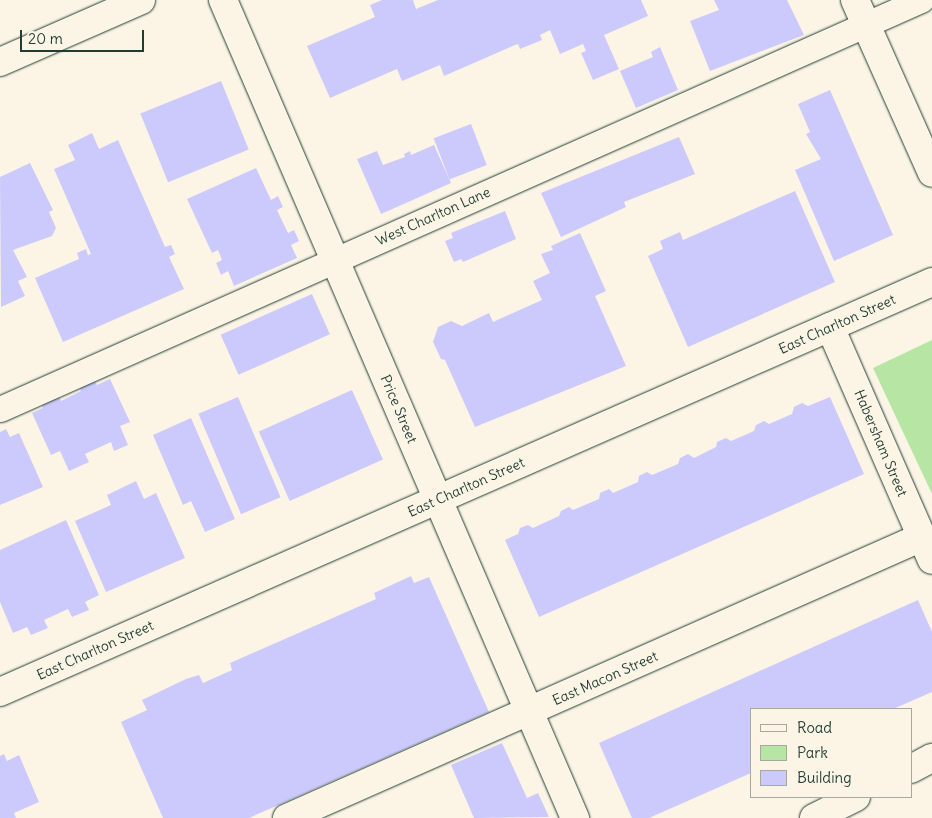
<!DOCTYPE html>
<style>
body{margin:0}
#map{position:relative;width:932px;height:818px;overflow:hidden;background:#fcf5e5;font-family:Delius,sans-serif}
div>[style]{position:absolute}
[style*='--x']{left:calc(var(--x)*1px);top:calc(var(--y)*1px);width:calc(var(--w)*1px);rotate:calc(var(--a)*1deg)}
.green>*{inset:0;background:#b7e6a4}
.building>*{inset:0;background:#cccafc;transform-origin:0 0}
.roads{filter:drop-shadow(0 0 1px #1f3d34) drop-shadow(0 0 1px #1f3d34)}
.service>*{height:25px;margin:-12.5px;padding:0 12.5px;transform-origin:12.5px;border-radius:12.5px;background:#fcf5e5}
.minor>*{height:28px;margin:-14px;padding:0 14px;transform-origin:14px;border-radius:14px;background:#fcf5e5}
.tertiary>*{height:28px;margin:-14px;padding:0 14px;transform-origin:14px;border-radius:14px;background:#fcf5e5}
.secondary>*{height:28px;margin:-14px;padding:0 14px;transform-origin:14px;border-radius:14px;background:#fcf5e5}
span{translate:-50% -50%;white-space:nowrap;text-align:center;line-height:1.15;-webkit-text-stroke:4.5px #fcf5e5;paint-order:stroke}
.street-label{font-size:14px;color:#1f3d34}
.legend{position:absolute;left:750px;top:708px;width:162px;height:90px;box-sizing:border-box;background:#fcf5e5;border:1px solid #a4ab9e;margin:0;padding:6px 9px;list-style:none;font-size:15px;color:#1f3d34}
.legend li{display:flex;align-items:center;gap:10px;height:25px}
.legend b{width:25px;border:1px solid #a4ab9e}
.scale{position:absolute;left:20px;top:30px;width:124px;height:22px;box-sizing:border-box;border:2px solid #1f3d34;border-top:0;padding-left:6px;font-size:15px;line-height:18px;white-space:nowrap;color:#1f3d34;-webkit-text-stroke:4px #fcf5e5;paint-order:stroke}
</style>
<div id="map">
<div class="green">
<div style="clip-path:polygon(932px 340px,932px 494px,873px 368px)"></div>
</div>
<div class="building">
<div style="clip-path:polygon(382px 0,413px 0,416px 9px,438px 0,641px 0,648px 16px,604px 35px,619px 69px,593px 80px,581px 53px,586px 51px,583px 44px,560px 54px,550px 30px,540px 35px,542px 40px,520px 49px,518px 44px,515px 45px,444px 76px,440px 65px,402px 81px,397px 69px,330px 98px,307px 46px,375px 17px,370px 5px)"></div>
<div style="clip-path:polygon(714px 0,787px 0,804px 35px,710px 71px,690px 21px,719px 10px)"></div>
<div style="clip-path:polygon(660px 47px,678px 90px,636px 108px,620px 71px,653px 57px,651px 52px)"></div>
<div style="left:221px;top:81px;width:74px;height:87px;rotate:68deg"></div>
<div style="clip-path:polygon(830px 90px,893px 235px,834px 261px,795px 170px,821px 159px,806px 134px,810px 132px,798px 104px)"></div>
<div style="left:471px;top:124px;width:44px;height:40px;rotate:69deg"></div>
<div style="clip-path:polygon(92px 133px,99px 149px,118px 140px,165px 247px,171px 245px,175px 254px,169px 257px,184px 289px,63px 342px,35px 278px,79px 259px,77px 253px,86px 249px,88px 255px,91px 254px,54px 169px,75px 160px,68px 145px)"></div>
<div style="clip-path:polygon(679px 137px,695px 174px,624px 202px,626px 207px,561px 237px,541px 193px)"></div>
<div style="clip-path:polygon(434px 145px,451px 183px,381px 214px,357px 159px,377px 151px,383px 165px,405px 157px,404px 154px,410px 151px,411px 155px)"></div>
<div style="clip-path:polygon(30px 163px,53px 210px,49px 212px,56px 228px,52px 236px,13px 250px,27px 277px,18px 281px,25px 296px,1px 307px,0 177px)"></div>
<div style="clip-path:polygon(256px 168px,271px 200px,278px 196px,283px 207px,277px 210px,288px 233px,294px 230px,299px 241px,291px 245px,297px 258px,234px 286px,228px 271px,221px 275px,216px 263px,222px 260px,218px 250px,212px 253px,187px 199px)"></div>
<div style="clip-path:polygon(795px 191px,835px 282px,688px 347px,648px 256px,663px 249px,660px 241px,680px 232px,683px 240px)"></div>
<div style="clip-path:polygon(505px 211px,516px 239px,463px 262px,461px 259px,454px 262px,445px 241px,453px 238px,451px 233px)"></div>
<div style="clip-path:polygon(580px 233px,606px 291px,595px 296px,626px 366px,475px 427px,445px 360px,441px 359px,433px 342px,438px 327px,451px 321px,462px 326px,489px 313px,493px 322px,542px 300px,533px 281px,550px 273px,541px 254px,553px 250px,551px 246px)"></div>
<div style="left:312px;top:294px;width:44px;height:100px;rotate:66deg"></div>
<div style="clip-path:polygon(93px 377px,97px 385px,110px 379px,130px 422px,120px 426px,128px 445px,114px 451px,111px 442px,85px 454px,89px 462px,69px 471px,60px 451px,51px 455px,32px 413px,43px 408px,40px 401px,57px 393px,61px 401px,81px 391px,78px 384px)"></div>
<div style="left:352px;top:390px;width:76px;height:102px;rotate:66deg"></div>
<div style="left:238px;top:397px;width:109px;height:43px;rotate:67deg"></div>
<div style="clip-path:polygon(830px 397px,864px 474px,539px 617px,505px 540px,518px 534px,520px 528px,528px 525px,533px 528px,559px 516px,561px 511px,569px 507px,573px 510px,599px 499px,600px 493px,609px 489px,613px 493px,638px 482px,639px 476px,647px 472px,652px 475px,678px 464px,680px 458px,688px 454px,694px 458px,716px 447px,717px 442px,726px 438px,731px 441px,754px 431px,756px 425px,764px 421px,769px 424px,792px 414px,794px 407px,802px 403px,808px 406px)"></div>
<div style="clip-path:polygon(191px 418px,235px 519px,205px 532px,191px 501px,183px 505px,153px 435px)"></div>
<div style="clip-path:polygon(6px 429px,10px 437px,19px 433px,43px 487px,0 505px,0 432px)"></div>
<div style="clip-path:polygon(136px 481px,144px 499px,156px 493px,185px 558px,106px 592px,75px 521px,111px 505px,107px 495px)"></div>
<div style="clip-path:polygon(66px 520px,99px 595px,85px 602px,89px 610px,72px 617px,68px 609px,44px 620px,48px 628px,31px 635px,27px 627px,13px 633px,0 602px,0 550px)"></div>
<div style="clip-path:polygon(411px 576px,414px 583px,429px 577px,489px 712px,249px 818px,163px 818px,121px 722px,147px 710px,142px 700px,186px 679px,199px 675px,203px 683px,232px 670px,230px 663px,376px 599px,374px 593px)"></div>
<div style="clip-path:polygon(918px 600px,932px 632px,932px 692px,893px 709px,751px 709px,751px 773px,649px 818px,632px 818px,599px 743px)"></div>
<div style="clip-path:polygon(502px 743px,527px 798px,538px 793px,549px 817px,474px 818px,451px 765px)"></div>
<div style="clip-path:polygon(4px 754px,7px 761px,19px 755px,39px 802px,14px 813px,16px 818px,0 818px,0 756px)"></div>
</div>
<div class="roads">
<div class="service">
<div style="--x:0;--y:409;--w:1008;--a:-23.95"></div>
</div>
<div class="minor">
<div style="--x:0;--y:62;--w:154;--a:-23.7"></div>
<div style="--x:0;--y:692;--w:907;--a:-23.74"></div>
<div style="--x:287;--y:818;--w:694;--a:-23.87"></div>
</div>
<div class="tertiary">
<div style="--x:855;--y:0;--w:189;--a:66"></div>
<div style="--x:932;--y:282;--w:111;--a:156.2"></div>
<div style="--x:830;--y:327;--w:254;--a:66.4"></div>
<div style="--x:911;--y:769;--w:24;--a:-28"></div>
<div style="--x:814;--y:818;--w:47;--a:-26.6"></div>
</div>
<div class="secondary">
<div style="--x:223;--y:0;--w:891;--a:66.72"></div>
</div>
</div>
<div class="street-label">
<span style="left:433px;top:216px;rotate:-24deg">West Charlton Lane</span>
<span style="left:837px;top:324px;rotate:-24deg">East Charlton Street</span>
<span style="left:399px;top:409px;rotate:67deg">Price Street</span>
<span style="left:881px;top:443px;rotate:67deg">Habersham Street</span>
<span style="left:466px;top:487px;rotate:-24deg">East Charlton Street</span>
<span style="left:95px;top:650px;rotate:-24deg">East Charlton Street</span>
<span style="left:605px;top:678px;rotate:-24deg">East Macon Street</span>
</div>
<ul class="legend">
<li><b style="height:6px;background:#fcf5e5"></b>Road</li>
<li><b style="height:14px;background:#b7e6a4"></b>Park</li>
<li><b style="height:14px;background:#cccafc"></b>Building</li>
</ul>
<div class="scale">20 m</div>
</div>
